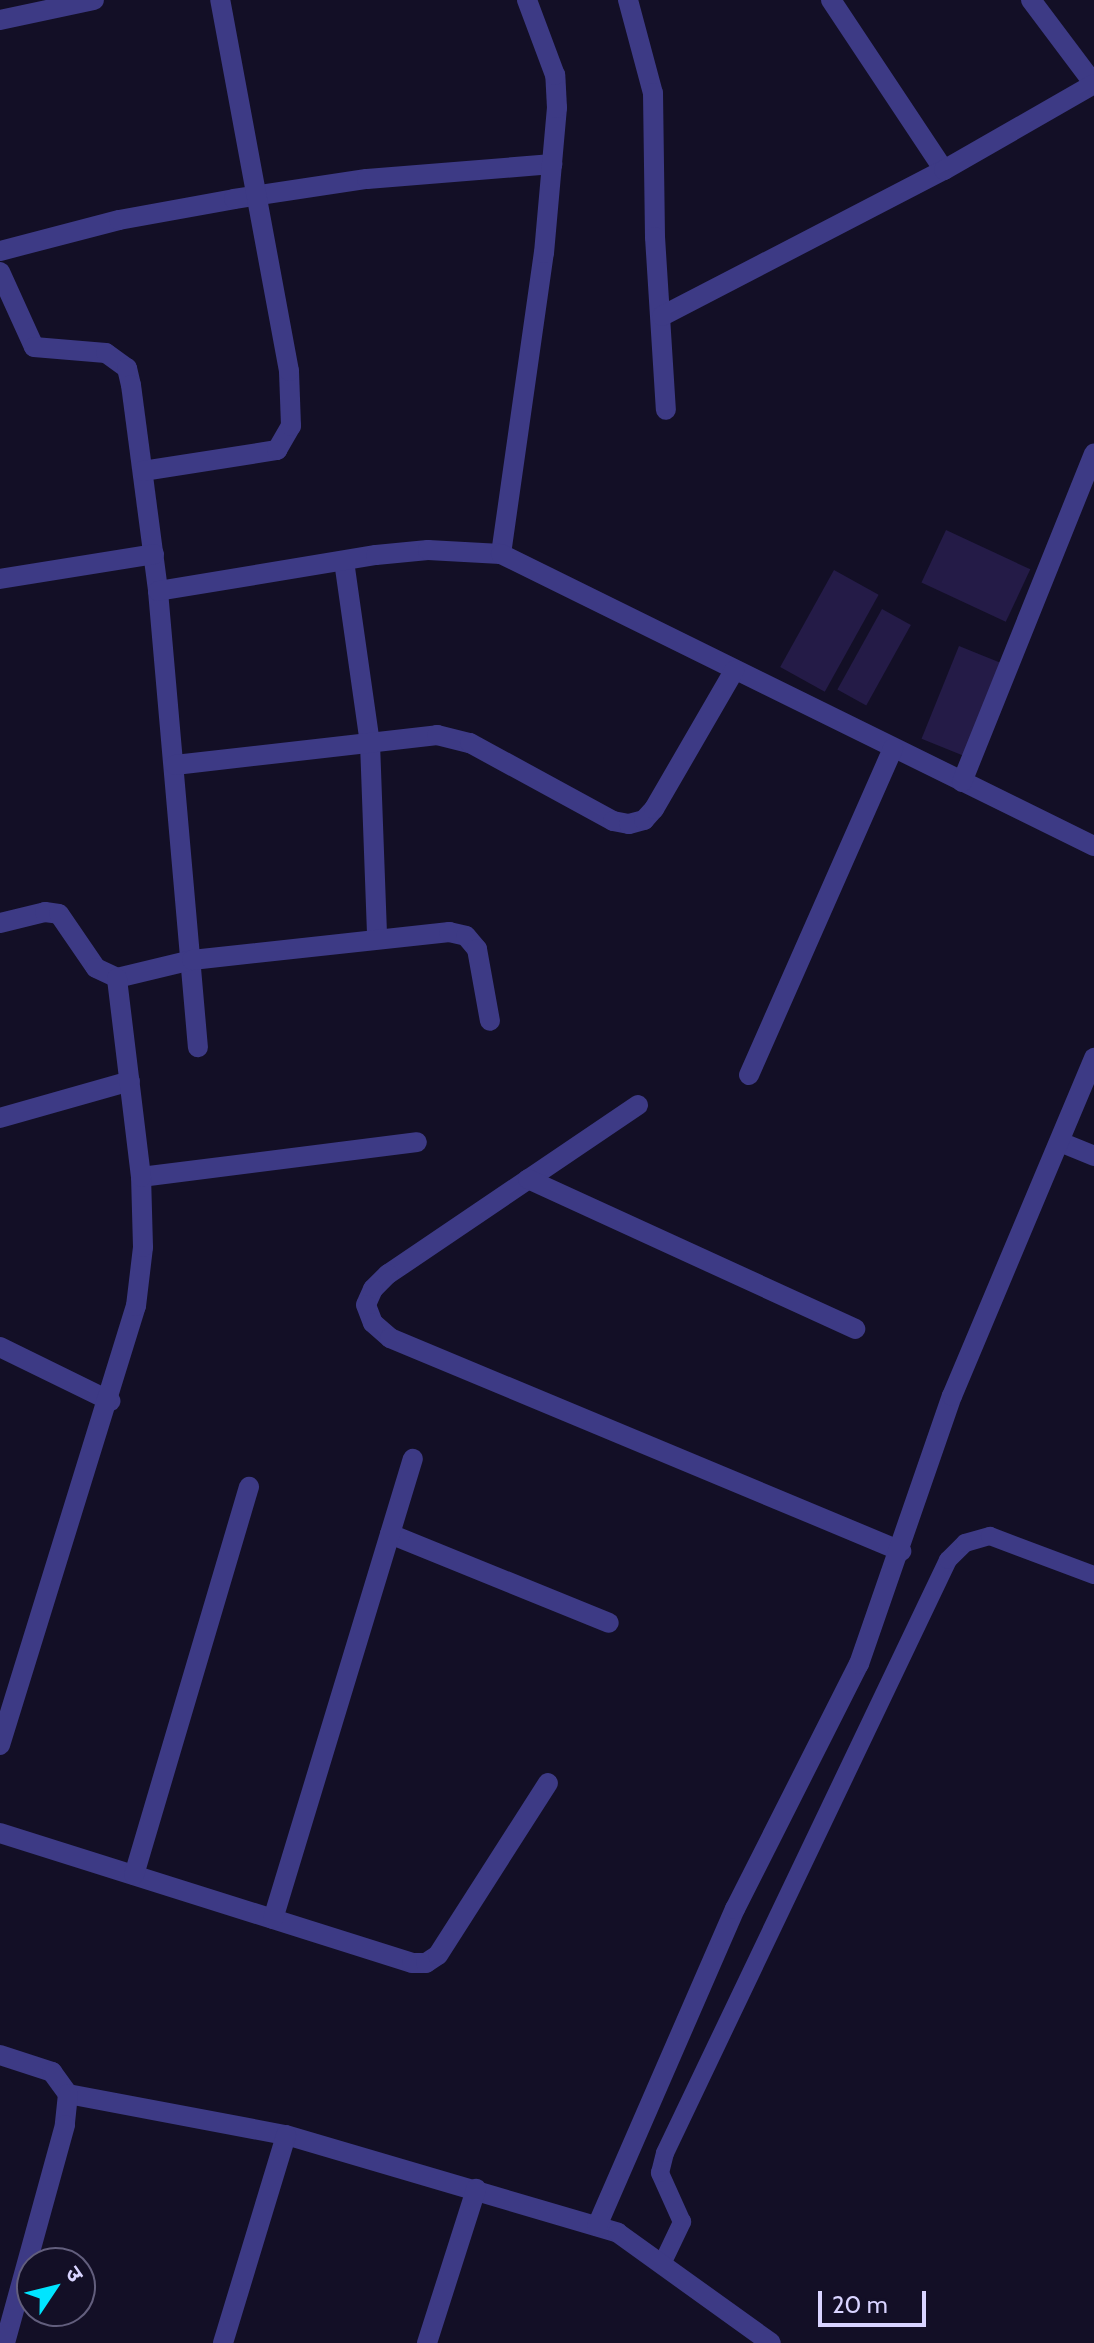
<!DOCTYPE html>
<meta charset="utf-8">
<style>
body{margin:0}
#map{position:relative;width:1094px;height:2343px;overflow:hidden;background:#130f26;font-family:Cabin,"Noto Sans Devanagari",sans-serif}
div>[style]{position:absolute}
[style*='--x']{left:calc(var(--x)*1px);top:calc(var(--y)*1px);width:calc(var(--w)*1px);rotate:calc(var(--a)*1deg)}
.building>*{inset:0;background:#241b47;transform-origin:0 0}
.service>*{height:18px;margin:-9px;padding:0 9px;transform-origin:9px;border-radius:9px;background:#3d3a85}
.minor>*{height:20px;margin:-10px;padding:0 10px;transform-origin:10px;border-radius:10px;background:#3d3a85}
.tertiary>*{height:20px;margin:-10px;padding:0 10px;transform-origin:10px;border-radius:10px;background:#3d3a85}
span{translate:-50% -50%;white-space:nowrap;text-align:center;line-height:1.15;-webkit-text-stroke:7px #130f26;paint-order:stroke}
.north{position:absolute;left:16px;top:2247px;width:80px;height:80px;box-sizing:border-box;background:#130f26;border:2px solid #625e7d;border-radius:50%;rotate:55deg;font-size:22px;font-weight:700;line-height:32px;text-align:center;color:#d9d4ff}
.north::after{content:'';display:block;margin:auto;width:28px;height:36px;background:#00e5ff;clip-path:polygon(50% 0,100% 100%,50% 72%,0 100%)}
.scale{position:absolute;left:818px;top:2291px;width:108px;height:36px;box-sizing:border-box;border:4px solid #d9d4ff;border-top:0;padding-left:10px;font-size:24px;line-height:28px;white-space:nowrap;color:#d9d4ff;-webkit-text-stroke:6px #130f26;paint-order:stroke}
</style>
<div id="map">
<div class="building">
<div style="left:946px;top:530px;width:93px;height:58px;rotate:25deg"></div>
<div style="left:834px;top:570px;width:51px;height:111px;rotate:29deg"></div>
<div style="left:882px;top:609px;width:33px;height:92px;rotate:29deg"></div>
<div style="left:959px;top:646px;width:48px;height:100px;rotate:22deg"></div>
</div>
<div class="service">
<div style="--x:662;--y:2264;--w:47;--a:-64.5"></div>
<div style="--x:682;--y:2222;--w:54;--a:-114.2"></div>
<div style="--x:660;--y:2173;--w:21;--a:-76"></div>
<div style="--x:665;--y:2153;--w:657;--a:-64.49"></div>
<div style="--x:948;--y:1560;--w:24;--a:-45"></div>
<div style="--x:965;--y:1543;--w:26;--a:-16"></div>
<div style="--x:990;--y:1536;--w:111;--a:20.6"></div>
</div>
<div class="minor">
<div style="--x:628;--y:0;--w:96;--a:75"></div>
<div style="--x:653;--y:93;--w:144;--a:89.2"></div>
<div style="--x:655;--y:237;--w:173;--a:86.4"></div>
<div style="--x:831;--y:0;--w:204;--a:56.4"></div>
<div style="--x:1031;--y:0;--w:105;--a:53.1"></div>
<div style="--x:0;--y:20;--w:96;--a:-12"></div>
<div style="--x:0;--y:251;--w:123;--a:-14.6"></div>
<div style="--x:119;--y:220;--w:117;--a:-10.3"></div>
<div style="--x:234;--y:199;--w:134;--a:-8.6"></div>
<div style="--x:367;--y:179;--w:186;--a:-4.6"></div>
<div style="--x:0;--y:272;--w:82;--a:65.6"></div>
<div style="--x:34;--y:347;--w:72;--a:4.8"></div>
<div style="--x:106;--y:353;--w:26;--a:36"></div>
<div style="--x:127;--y:368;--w:17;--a:77"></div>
<div style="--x:131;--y:385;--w:208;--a:82.5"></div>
<div style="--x:158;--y:591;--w:458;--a:85"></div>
<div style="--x:662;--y:316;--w:318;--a:-27.4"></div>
<div style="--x:944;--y:170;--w:173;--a:-29.8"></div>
<div style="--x:143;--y:471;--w:136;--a:-8.9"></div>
<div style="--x:277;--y:450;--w:28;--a:-60"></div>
<div style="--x:291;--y:426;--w:55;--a:-92.1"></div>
<div style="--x:289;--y:371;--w:377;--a:-100.5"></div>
<div style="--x:501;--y:554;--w:304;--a:-81.9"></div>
<div style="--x:544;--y:253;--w:146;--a:-84.9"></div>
<div style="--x:557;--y:108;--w:33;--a:-93"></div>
<div style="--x:555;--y:75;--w:80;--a:-110.5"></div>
<div style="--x:344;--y:561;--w:184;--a:81.9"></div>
<div style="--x:370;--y:743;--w:193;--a:87.9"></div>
<div style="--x:0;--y:579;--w:156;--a:-9.2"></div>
<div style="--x:158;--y:591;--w:221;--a:-9.4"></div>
<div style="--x:376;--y:555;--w:52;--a:-5.5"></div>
<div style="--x:428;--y:550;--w:73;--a:3.1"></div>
<div style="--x:501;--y:554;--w:661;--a:26.22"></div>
<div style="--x:175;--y:765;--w:264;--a:-6.5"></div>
<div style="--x:437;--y:735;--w:34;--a:14"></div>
<div style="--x:470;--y:743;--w:163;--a:28.6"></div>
<div style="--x:613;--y:821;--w:16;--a:11"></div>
<div style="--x:629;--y:824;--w:16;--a:-15"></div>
<div style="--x:644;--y:820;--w:15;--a:-48"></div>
<div style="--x:654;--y:809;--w:160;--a:-59.9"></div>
<div style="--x:962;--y:782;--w:354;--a:-68.1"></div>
<div style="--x:0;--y:923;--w:46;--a:-13.7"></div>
<div style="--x:45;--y:912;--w:14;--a:8"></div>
<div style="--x:59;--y:914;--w:65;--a:55.6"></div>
<div style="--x:96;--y:968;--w:23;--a:25"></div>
<div style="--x:117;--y:978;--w:77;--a:-13.5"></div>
<div style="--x:192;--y:960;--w:259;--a:-6.2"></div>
<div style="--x:449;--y:932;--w:17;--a:13"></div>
<div style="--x:466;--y:936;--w:17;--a:50"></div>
<div style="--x:477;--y:949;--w:73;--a:79.8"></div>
<div style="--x:749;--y:1075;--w:357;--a:-66.2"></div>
<div style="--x:638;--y:1105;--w:302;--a:145.9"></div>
<div style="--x:388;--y:1274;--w:21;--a:135"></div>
<div style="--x:373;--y:1289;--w:17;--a:114"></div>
<div style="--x:366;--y:1305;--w:19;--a:69"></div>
<div style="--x:373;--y:1323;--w:23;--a:41"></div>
<div style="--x:390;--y:1338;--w:554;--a:22.63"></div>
<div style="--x:0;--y:1118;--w:135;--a:-15.9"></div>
<div style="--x:1060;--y:1142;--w:37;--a:22"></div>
<div style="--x:141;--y:1177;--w:278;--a:-7.2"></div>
<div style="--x:528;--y:1179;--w:360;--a:24.6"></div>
<div style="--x:0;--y:1347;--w:123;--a:26.1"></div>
<div style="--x:390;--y:1534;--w:236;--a:22.1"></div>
<div style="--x:0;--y:1745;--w:460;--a:-72.8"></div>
<div style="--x:136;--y:1306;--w:59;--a:-83.2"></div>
<div style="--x:143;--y:1247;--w:70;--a:-91.6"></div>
<div style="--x:141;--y:1177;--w:200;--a:-96.9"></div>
<div style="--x:0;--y:1833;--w:432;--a:17.5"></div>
<div style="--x:412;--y:1963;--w:14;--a:0"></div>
<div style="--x:426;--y:1963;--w:14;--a:-34"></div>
<div style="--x:438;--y:1955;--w:204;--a:-57.4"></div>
<div style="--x:134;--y:1875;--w:405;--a:-73.5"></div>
<div style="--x:273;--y:1919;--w:481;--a:-73.1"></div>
<div style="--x:68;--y:2094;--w:222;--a:10.7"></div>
<div style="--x:286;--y:2135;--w:346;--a:16.4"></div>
<div style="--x:618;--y:2233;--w:188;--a:35.7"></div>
<div style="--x:597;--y:2226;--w:346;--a:-66.5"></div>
<div style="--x:735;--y:1909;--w:275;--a:-63.2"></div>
<div style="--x:859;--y:1664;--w:284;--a:-70.9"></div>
<div style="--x:952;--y:1396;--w:367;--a:-67.2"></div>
<div style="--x:223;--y:2343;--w:217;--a:-73.1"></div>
<div style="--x:427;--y:2343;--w:162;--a:-72.3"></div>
</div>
<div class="tertiary">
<div style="--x:0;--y:2055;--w:55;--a:18.1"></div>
<div style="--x:52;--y:2072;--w:27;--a:54"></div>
<div style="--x:68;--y:2094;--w:31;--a:96"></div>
<div style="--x:65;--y:2125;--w:226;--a:105.4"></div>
</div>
<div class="north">उ</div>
<div class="scale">20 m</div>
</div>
